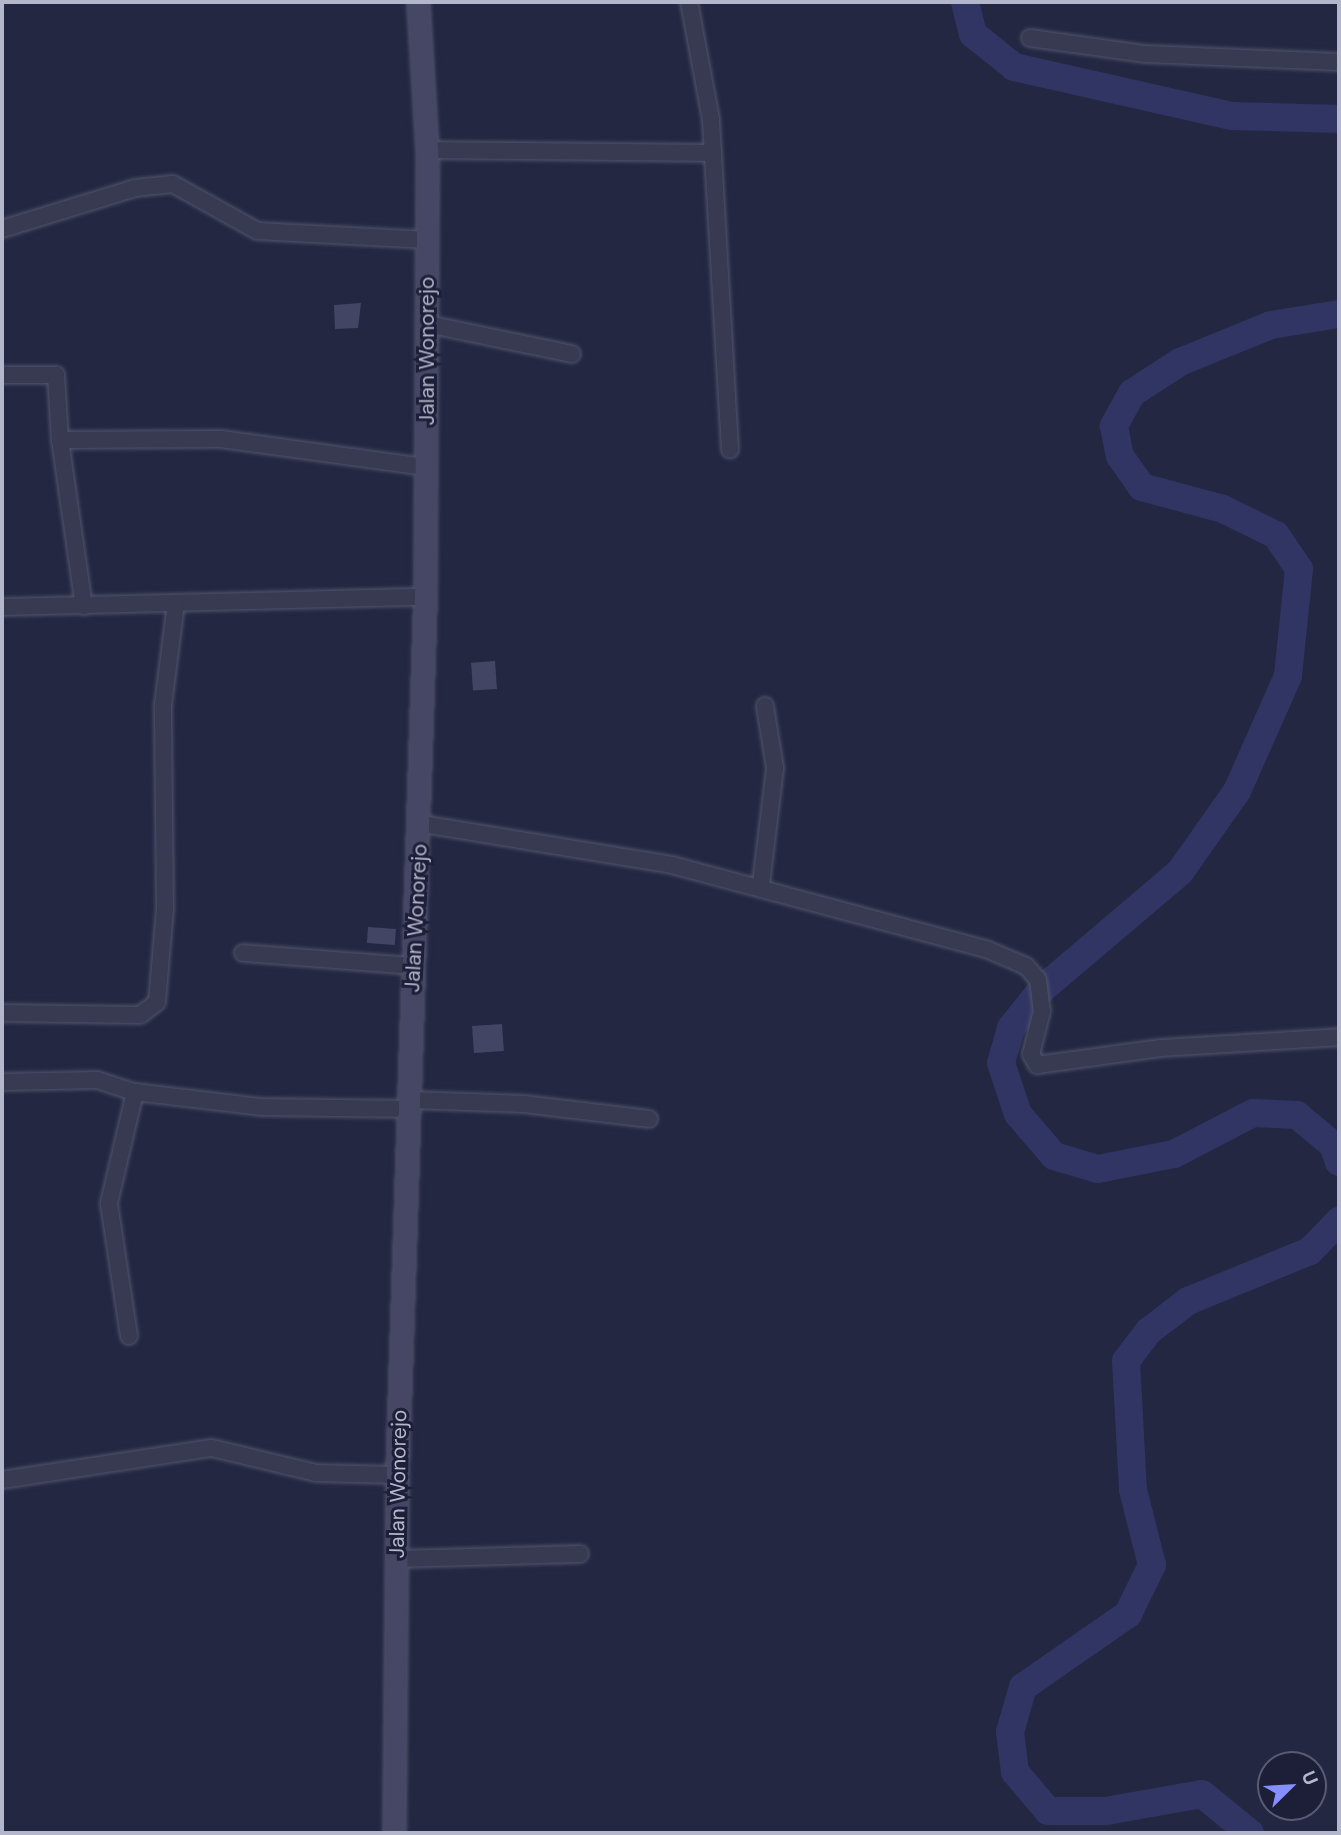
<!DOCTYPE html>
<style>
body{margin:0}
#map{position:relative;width:1341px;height:1835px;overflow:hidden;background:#232742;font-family:"DM Sans",sans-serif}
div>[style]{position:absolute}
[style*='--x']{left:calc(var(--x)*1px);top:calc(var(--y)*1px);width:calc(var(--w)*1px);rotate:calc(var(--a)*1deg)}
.river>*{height:28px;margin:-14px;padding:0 14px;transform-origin:14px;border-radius:14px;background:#303564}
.building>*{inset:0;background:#424664;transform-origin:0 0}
.roads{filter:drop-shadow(0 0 2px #52556c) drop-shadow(0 0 2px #52556c)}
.street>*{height:16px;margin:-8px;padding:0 8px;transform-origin:8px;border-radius:8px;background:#373a51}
.secondary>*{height:21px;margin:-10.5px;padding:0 10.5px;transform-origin:10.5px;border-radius:10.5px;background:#454765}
span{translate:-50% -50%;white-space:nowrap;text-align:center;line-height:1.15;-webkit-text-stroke:6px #1c1f37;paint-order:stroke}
.street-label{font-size:21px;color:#b4b6cc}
.frame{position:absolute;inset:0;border:4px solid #b4b6cc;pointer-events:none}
.north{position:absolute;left:1257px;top:1751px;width:70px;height:70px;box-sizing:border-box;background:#1c1f37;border:2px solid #595b73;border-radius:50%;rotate:66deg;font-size:19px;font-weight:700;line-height:28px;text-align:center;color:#b4b6cc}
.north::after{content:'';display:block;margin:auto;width:24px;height:32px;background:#868fff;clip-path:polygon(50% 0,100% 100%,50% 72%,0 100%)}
</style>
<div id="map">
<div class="river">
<div style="--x:965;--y:2;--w:33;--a:76"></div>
<div style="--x:973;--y:34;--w:53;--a:38.8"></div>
<div style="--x:1014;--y:67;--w:223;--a:12.7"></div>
<div style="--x:1232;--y:116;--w:107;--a:1.6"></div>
<div style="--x:1339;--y:314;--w:69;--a:170.8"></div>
<div style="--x:1271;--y:325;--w:98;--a:157.9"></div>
<div style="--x:1180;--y:362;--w:57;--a:147.1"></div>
<div style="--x:1132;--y:393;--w:38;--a:119"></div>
<div style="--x:1114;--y:426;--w:31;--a:79"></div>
<div style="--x:1120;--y:456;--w:38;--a:55"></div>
<div style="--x:1142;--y:487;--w:84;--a:15.2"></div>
<div style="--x:1223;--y:509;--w:59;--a:26.1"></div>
<div style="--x:1276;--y:535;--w:41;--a:55.9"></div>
<div style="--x:1299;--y:569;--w:108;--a:95.9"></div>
<div style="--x:1288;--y:676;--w:126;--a:113.9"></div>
<div style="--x:1237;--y:791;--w:99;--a:125.1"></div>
<div style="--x:1180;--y:872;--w:181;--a:139.7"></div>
<div style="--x:1042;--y:989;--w:50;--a:128.5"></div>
<div style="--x:1011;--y:1028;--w:36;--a:106"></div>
<div style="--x:1001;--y:1063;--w:54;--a:71.6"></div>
<div style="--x:1018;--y:1114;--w:55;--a:49.4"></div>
<div style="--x:1054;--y:1156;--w:46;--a:16.5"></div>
<div style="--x:1098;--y:1169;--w:77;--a:-11.2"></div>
<div style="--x:1174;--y:1154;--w:89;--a:-27.4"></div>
<div style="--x:1253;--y:1113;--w:44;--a:2.6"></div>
<div style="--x:1297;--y:1115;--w:47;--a:39.8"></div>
<div style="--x:1333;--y:1145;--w:18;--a:71"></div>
<div style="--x:1250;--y:1833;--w:62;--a:-140.9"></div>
<div style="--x:1202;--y:1794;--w:97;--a:170"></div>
<div style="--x:1106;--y:1811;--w:58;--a:180"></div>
<div style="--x:1048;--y:1811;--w:51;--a:-130.2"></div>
<div style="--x:1015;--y:1772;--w:40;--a:-97.1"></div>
<div style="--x:1010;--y:1732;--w:47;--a:-73.9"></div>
<div style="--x:1023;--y:1687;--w:128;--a:-34.8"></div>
<div style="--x:1128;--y:1614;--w:55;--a:-63.9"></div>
<div style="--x:1152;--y:1565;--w:77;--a:-104.2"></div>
<div style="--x:1133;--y:1490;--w:129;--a:-93.1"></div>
<div style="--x:1126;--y:1361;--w:38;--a:-53"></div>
<div style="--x:1149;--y:1331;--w:49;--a:-37.6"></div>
<div style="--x:1188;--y:1301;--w:132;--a:-22.3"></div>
<div style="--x:1310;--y:1251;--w:42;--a:-46"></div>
</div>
<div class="building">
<div style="clip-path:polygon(361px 303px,358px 328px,335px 329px,334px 305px)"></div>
<div style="left:495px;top:661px;width:28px;height:24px;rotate:86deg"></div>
<div style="left:368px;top:927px;width:28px;height:16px;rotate:4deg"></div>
<div style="left:502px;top:1024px;width:27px;height:30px;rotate:86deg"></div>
</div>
<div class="roads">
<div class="street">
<div style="--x:689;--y:2;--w:120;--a:79.4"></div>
<div style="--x:711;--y:120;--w:330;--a:86.7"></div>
<div style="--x:1030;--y:38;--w:117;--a:7.9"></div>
<div style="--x:1146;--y:54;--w:193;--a:2.4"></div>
<div style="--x:427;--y:150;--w:286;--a:0.6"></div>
<div style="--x:2;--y:229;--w:139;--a:-17.1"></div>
<div style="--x:135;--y:188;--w:38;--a:-6"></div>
<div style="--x:173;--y:184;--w:96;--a:29.2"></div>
<div style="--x:257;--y:231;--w:171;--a:3"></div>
<div style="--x:427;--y:324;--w:148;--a:11.7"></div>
<div style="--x:2;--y:375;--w:54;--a:0"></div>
<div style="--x:56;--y:375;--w:65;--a:86.5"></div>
<div style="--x:60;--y:440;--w:161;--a:-0.4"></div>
<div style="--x:221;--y:439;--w:207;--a:7.8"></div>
<div style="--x:60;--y:440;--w:168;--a:81.8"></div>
<div style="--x:2;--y:607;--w:423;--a:-1.4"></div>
<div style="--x:422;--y:824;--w:253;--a:9.3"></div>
<div style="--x:672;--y:865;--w:325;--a:15"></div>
<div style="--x:986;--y:949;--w:43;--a:23"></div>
<div style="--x:1026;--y:966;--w:18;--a:49"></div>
<div style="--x:1038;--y:980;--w:31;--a:83"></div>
<div style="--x:1042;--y:1011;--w:44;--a:104.3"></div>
<div style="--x:1031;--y:1054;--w:13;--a:61"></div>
<div style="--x:1037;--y:1065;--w:125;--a:-7.8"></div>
<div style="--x:1161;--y:1048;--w:178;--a:-3.5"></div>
<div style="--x:761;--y:884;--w:117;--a:-83.1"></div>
<div style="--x:775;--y:768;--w:63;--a:-99.2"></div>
<div style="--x:243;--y:953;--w:169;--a:4.4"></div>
<div style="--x:2;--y:1013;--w:138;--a:0.8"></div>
<div style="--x:140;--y:1015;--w:21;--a:-37"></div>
<div style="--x:157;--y:1002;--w:94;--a:-85.1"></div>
<div style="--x:165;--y:908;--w:203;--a:-90.6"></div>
<div style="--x:163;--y:705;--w:102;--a:-82.7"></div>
<div style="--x:2;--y:1082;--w:95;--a:-1.2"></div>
<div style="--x:97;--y:1080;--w:40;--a:18"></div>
<div style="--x:135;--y:1092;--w:126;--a:6.8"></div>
<div style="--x:260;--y:1107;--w:152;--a:0.8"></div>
<div style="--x:412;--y:1100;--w:112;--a:2"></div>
<div style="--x:524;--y:1104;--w:126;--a:6.8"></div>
<div style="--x:129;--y:1336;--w:134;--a:-98.6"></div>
<div style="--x:109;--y:1203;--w:114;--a:-76.8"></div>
<div style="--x:2;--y:1480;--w:212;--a:-8.7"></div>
<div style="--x:212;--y:1448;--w:107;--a:13.5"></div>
<div style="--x:316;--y:1473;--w:81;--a:1.4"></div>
<div style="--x:396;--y:1559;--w:184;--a:-1.6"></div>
</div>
<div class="secondary">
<div style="--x:394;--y:1833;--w:358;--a:-89.5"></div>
<div style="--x:397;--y:1475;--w:878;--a:-88.17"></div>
<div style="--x:425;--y:597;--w:447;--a:-89.7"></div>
<div style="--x:427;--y:150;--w:148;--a:-93.5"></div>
</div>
</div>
<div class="street-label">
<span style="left:427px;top:351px;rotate:-90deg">Jalan Wonorejo</span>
<span style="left:416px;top:918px;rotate:-87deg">Jalan Wonorejo</span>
<span style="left:398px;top:1484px;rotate:-89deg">Jalan Wonorejo</span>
</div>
<div class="frame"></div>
<div class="north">U</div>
</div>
